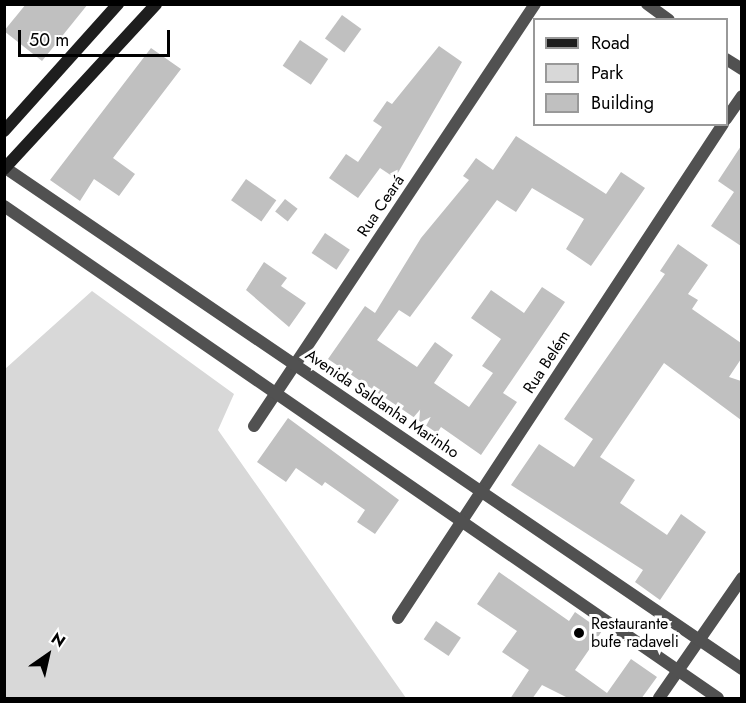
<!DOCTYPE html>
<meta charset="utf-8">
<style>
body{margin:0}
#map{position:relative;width:746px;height:703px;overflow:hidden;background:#fff;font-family:Jost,sans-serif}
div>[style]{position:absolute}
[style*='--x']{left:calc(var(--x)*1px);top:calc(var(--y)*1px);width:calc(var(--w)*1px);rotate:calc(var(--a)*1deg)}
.green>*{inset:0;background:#d8d8d8}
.building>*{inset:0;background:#c0c0c0;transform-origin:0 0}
.minor>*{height:12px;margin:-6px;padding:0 6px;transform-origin:6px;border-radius:6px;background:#515151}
.tertiary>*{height:12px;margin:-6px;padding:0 6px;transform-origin:6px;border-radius:6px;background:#515151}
.secondary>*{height:12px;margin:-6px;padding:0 6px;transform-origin:6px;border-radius:6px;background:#1e1e1e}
.dots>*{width:16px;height:16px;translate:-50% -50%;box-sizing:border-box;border:3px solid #fff;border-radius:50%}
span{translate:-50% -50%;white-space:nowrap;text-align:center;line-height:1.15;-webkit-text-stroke:6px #fff;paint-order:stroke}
.street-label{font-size:16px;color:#000}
.poi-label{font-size:16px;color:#000}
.left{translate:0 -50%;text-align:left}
.frame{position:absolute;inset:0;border:6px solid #000;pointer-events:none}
.legend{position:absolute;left:533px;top:18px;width:195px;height:108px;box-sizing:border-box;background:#fff;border:2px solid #999;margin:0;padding:8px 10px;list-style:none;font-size:18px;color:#000}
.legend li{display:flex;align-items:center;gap:12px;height:30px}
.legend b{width:30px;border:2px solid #999}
.north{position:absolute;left:18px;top:625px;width:60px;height:60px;-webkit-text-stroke:4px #fff;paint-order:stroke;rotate:34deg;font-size:16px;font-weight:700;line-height:24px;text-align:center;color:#000}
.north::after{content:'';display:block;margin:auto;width:21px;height:27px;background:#000;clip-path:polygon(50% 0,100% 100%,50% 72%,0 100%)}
.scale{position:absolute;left:18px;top:30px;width:152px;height:27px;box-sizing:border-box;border:3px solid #000;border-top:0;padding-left:8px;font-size:18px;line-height:21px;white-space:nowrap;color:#000;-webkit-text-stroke:4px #fff;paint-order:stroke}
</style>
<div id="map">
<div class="green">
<div style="clip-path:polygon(92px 291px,234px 394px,218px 430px,406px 698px,5px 698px,5px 369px)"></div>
</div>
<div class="building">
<div style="clip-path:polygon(26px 4px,88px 4px,42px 61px,4px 31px)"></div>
<div style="left:342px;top:15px;width:24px;height:29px;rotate:36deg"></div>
<div style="left:300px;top:40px;width:34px;height:31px;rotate:34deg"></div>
<div style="clip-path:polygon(439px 46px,462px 62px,395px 178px,380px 168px,358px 198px,329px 178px,346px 154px,358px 162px,382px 127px,373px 121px,387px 101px,392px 104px)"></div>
<div style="clip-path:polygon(151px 48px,181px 69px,113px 158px,135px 174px,119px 196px,94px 179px,80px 201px,50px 180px)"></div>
<div style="clip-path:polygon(516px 136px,606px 194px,621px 172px,645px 188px,591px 266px,566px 249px,584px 219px,532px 188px,516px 212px,497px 200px,410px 317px,399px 310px,377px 340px,417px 367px,435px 342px,453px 355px,434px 383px,469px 407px,493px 373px,482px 366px,501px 339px,471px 318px,491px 290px,524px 313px,542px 287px,565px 302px,503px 393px,517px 402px,481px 455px,441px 427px,437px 433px,328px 359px,365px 306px,375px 313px,421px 238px,469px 180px,463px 176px,476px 158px,493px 170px)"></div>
<div style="clip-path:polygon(741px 146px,741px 246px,711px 226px,734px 192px,718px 181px)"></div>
<div style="left:246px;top:179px;width:37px;height:26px;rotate:35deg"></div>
<div style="left:285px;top:199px;width:16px;height:16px;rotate:38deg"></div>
<div style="left:325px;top:233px;width:30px;height:24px;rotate:34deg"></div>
<div style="clip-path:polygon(678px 244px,708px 265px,688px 294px,698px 300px,692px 309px,741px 343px,741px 359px,729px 377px,741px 381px,741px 420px,664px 363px,600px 457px,635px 480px,620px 503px,667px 535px,681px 514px,706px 532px,660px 600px,635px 582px,643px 570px,511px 485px,539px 444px,574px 467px,593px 439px,564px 419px,665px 274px,660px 271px)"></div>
<div style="clip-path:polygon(264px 262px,287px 278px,281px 286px,306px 303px,289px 327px,246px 290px)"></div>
<div style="clip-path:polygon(288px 418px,399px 500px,375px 534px,357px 522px,365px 510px,325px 482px,322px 486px,296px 468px,286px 482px,257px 462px)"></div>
<div style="clip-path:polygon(499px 572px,569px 621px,575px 612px,602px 631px,575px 670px,607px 693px,631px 659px,657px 677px,641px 699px,570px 699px,542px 685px,532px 699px,510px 699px,529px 670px,502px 652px,517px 631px,477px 604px)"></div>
<div style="left:436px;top:621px;width:30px;height:22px;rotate:34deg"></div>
</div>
<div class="minor">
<div style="--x:726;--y:119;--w:28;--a:-55"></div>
<div style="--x:254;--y:426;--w:507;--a:-56.34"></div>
<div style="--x:398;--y:618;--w:591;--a:-56.66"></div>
<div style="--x:659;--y:698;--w:146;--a:-55.3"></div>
</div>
<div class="tertiary">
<div style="--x:647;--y:4;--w:27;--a:36"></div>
<div style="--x:726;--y:59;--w:19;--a:32"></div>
<div style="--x:4;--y:167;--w:893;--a:34.22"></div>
<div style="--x:4;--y:206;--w:867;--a:34.57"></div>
</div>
<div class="secondary">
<div style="--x:4;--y:131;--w:171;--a:-48.1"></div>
<div style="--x:4;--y:169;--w:224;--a:-47.3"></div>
</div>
<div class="dots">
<div style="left:579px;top:633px;background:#000"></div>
</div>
<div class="street-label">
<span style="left:381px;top:206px;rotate:-56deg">Rua Ceará</span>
<span style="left:547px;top:362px;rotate:-57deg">Rua Belém</span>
<span style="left:382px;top:404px;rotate:34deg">Avenida Saldanha Marinho</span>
</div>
<div class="poi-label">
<span class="left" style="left:591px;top:633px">Restaurante<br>bufe radaveli</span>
</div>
<div class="frame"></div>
<ul class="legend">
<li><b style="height:8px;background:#1e1e1e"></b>Road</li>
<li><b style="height:16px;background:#d8d8d8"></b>Park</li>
<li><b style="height:16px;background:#c0c0c0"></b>Building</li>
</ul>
<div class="north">N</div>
<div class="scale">50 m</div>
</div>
